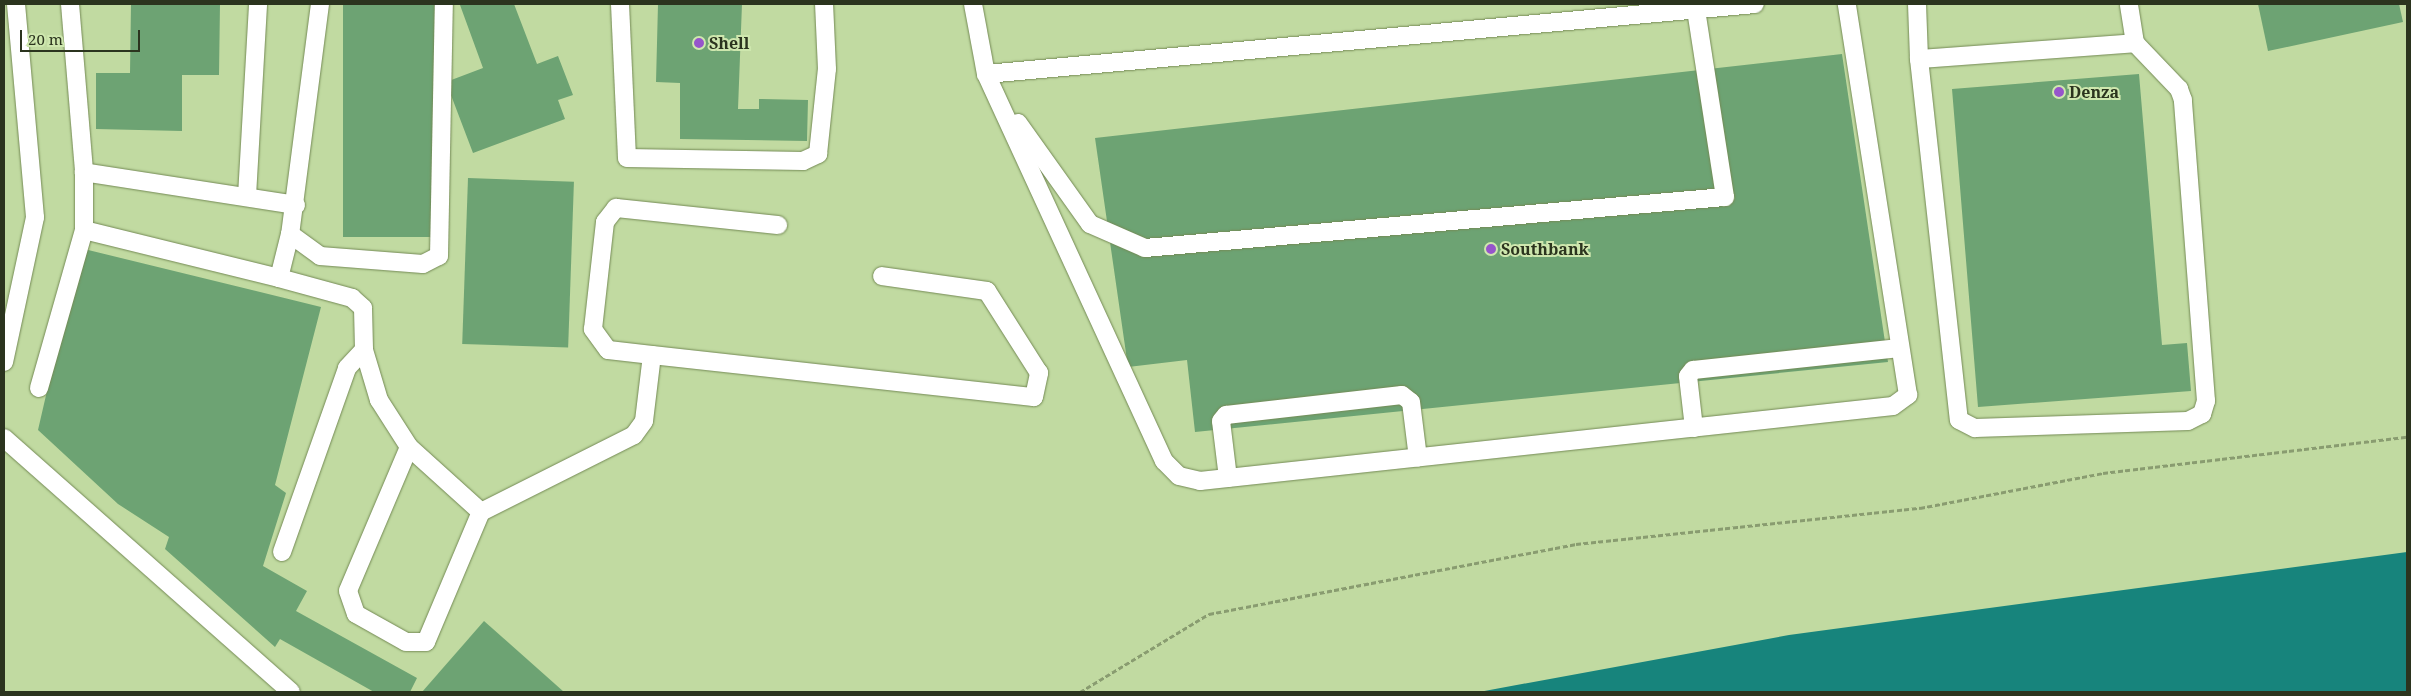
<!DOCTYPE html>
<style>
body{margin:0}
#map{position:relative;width:2411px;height:696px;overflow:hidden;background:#c1daa1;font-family:"Noto Serif",serif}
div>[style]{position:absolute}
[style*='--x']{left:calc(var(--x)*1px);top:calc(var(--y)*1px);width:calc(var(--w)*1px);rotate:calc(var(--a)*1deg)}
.water>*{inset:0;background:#17847c}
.building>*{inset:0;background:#6da373;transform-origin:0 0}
.path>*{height:3px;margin-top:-1.5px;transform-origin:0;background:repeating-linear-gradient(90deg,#899c70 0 5px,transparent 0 7.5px)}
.roads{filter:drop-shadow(0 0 1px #748a55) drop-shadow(0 0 1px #748a55)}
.service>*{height:18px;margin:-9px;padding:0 9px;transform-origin:9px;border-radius:9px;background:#fff}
.dots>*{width:14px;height:14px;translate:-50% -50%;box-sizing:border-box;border:2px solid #cee7ae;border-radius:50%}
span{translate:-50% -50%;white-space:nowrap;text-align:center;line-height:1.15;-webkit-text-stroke:4px #cee7ae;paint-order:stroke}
.poi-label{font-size:16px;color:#2b341e;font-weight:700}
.left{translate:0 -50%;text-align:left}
.frame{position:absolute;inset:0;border:5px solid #2b341e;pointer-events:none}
.scale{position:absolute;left:20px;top:30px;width:120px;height:22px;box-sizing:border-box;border:2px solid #2b341e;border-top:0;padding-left:6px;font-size:15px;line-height:18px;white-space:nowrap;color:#2b341e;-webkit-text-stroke:4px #cee7ae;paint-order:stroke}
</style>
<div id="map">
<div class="water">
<div style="clip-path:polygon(2407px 552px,2407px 692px,1479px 692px,1789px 635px)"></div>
</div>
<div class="building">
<div style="clip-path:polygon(131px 4px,220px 4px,219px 75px,182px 75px,182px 131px,96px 129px,96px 73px,130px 73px)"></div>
<div style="left:343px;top:4px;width:95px;height:233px"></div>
<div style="clip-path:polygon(514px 4px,537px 64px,558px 56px,573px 95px,558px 100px,565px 119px,473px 153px,446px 82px,483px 68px,460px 5px)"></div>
<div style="clip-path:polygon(658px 4px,742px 4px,738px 109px,759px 109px,759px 99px,808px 100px,807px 141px,680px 139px,680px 83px,656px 82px)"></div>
<div style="clip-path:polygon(2258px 4px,2399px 4px,2403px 22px,2268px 51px)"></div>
<div style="clip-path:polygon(1842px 54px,1888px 362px,1195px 432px,1187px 360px,1128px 367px,1095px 138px)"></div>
<div style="clip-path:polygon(2139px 74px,2162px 345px,2187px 343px,2191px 391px,1978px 407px,1952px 89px)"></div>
<div style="left:468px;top:178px;width:106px;height:166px;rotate:2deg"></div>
<div style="clip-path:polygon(80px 248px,321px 307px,275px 485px,286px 493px,263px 566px,307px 591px,296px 611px,417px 678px,410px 692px,374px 692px,280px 639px,275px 647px,165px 549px,169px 537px,118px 504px,38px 430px)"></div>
<div style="clip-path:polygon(484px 621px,564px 692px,422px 692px)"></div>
</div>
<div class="path">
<div style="--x:1080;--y:692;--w:151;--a:-31.2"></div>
<div style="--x:1209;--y:614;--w:374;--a:-10.8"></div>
<div style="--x:1576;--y:544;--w:346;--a:-6"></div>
<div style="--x:1920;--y:508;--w:186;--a:-10.8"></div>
<div style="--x:2103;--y:473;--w:306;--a:-6.8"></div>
</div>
<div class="roads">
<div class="service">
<div style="--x:70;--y:4;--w:169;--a:85.2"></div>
<div style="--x:320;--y:4;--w:232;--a:97.4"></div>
<div style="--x:290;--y:234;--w:37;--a:36"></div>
<div style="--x:320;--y:256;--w:103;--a:4.4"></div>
<div style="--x:423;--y:264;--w:18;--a:-27"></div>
<div style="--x:439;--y:256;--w:252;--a:-88.9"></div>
<div style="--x:620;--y:4;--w:154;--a:87.4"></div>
<div style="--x:627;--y:158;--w:176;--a:1"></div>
<div style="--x:803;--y:161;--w:17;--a:-25"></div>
<div style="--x:818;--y:154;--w:85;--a:-84"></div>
<div style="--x:827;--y:69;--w:65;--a:-92.6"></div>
<div style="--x:973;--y:4;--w:71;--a:79.5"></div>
<div style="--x:986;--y:74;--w:426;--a:65.3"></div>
<div style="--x:1164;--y:461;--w:21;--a:45"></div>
<div style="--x:1179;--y:476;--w:22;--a:13"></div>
<div style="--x:1200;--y:481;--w:697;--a:-6.18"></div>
<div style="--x:1893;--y:406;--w:19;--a:-36"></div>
<div style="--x:1908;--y:395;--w:396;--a:-98.9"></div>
<div style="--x:1917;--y:4;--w:55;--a:87.9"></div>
<div style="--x:1919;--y:59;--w:363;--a:83.7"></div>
<div style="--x:1959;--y:420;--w:18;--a:27"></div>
<div style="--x:1975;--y:428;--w:213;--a:-1.9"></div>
<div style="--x:2188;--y:421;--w:16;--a:-27"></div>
<div style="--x:2202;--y:414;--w:14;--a:-73"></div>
<div style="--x:2206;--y:401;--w:302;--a:-94.4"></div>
<div style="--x:2183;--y:100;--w:12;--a:-110"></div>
<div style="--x:2179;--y:89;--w:64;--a:-133.7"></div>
<div style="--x:2135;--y:43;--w:39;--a:-99"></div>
<div style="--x:1919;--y:59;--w:217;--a:-4.2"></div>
<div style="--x:986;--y:74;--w:772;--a:-5.2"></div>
<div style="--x:1018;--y:123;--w:124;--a:54.5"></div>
<div style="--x:1090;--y:224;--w:60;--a:23.6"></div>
<div style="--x:1145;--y:248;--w:582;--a:-5.03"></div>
<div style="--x:1725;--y:197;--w:195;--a:-98.8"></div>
<div style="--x:247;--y:196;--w:192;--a:-86.7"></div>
<div style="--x:296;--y:205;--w:215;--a:-171.2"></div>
<div style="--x:84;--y:172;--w:58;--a:90"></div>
<div style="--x:84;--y:230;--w:201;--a:13.8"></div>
<div style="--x:279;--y:278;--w:76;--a:15.3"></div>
<div style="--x:352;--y:298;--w:15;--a:42"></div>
<div style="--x:363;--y:308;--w:42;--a:88.6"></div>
<div style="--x:364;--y:350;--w:52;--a:73.3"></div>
<div style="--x:379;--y:400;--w:56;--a:57.4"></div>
<div style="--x:409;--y:447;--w:156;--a:113"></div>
<div style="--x:348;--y:591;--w:24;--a:71"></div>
<div style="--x:356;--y:614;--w:57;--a:29.2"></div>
<div style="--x:406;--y:642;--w:20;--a:0"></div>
<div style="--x:426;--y:642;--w:141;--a:-67.1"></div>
<div style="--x:481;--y:512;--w:97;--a:-137.9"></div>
<div style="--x:279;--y:278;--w:45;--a:-76"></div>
<div style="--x:652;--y:355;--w:44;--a:-173.5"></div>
<div style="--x:608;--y:350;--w:26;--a:-126"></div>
<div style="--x:593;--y:329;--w:108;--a:-83.6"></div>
<div style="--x:605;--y:222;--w:18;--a:-52"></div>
<div style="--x:616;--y:208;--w:163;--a:6"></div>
<div style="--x:4;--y:362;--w:148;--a:-77.9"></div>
<div style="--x:35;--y:217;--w:214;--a:-95.1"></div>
<div style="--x:39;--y:388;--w:164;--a:-74.1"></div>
<div style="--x:1694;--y:428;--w:52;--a:-96.6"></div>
<div style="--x:1688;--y:376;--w:8;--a:-50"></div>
<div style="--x:1693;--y:370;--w:208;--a:-6.1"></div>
<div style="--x:4;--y:438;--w:383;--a:41.5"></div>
<div style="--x:1228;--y:478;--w:57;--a:-97"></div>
<div style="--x:1221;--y:421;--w:8;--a:-50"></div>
<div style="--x:1226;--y:415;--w:177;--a:-6.5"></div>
<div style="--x:1402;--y:395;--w:11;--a:38"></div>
<div style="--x:1411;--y:402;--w:56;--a:82.9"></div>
<div style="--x:481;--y:512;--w:171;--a:-26.7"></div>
<div style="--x:634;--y:435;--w:17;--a:-54"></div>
<div style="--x:644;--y:421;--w:66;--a:-83.1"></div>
<div style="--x:652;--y:355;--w:384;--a:6.3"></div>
<div style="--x:1034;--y:397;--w:25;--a:-78"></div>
<div style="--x:1039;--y:373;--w:97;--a:-122.4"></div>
<div style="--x:987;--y:291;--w:106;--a:-171.9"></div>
<div style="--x:282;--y:552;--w:195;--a:-70.5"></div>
<div style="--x:347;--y:368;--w:25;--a:-47"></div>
</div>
</div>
<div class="dots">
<div style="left:699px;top:43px;background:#9655cb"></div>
<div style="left:2059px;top:92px;background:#9655cb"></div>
<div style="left:1491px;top:249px;background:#9655cb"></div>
</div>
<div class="poi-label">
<span class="left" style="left:709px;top:43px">Shell</span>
<span class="left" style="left:2069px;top:92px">Denza</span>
<span class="left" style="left:1501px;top:249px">Southbank</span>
</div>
<div class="frame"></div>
<div class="scale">20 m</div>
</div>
